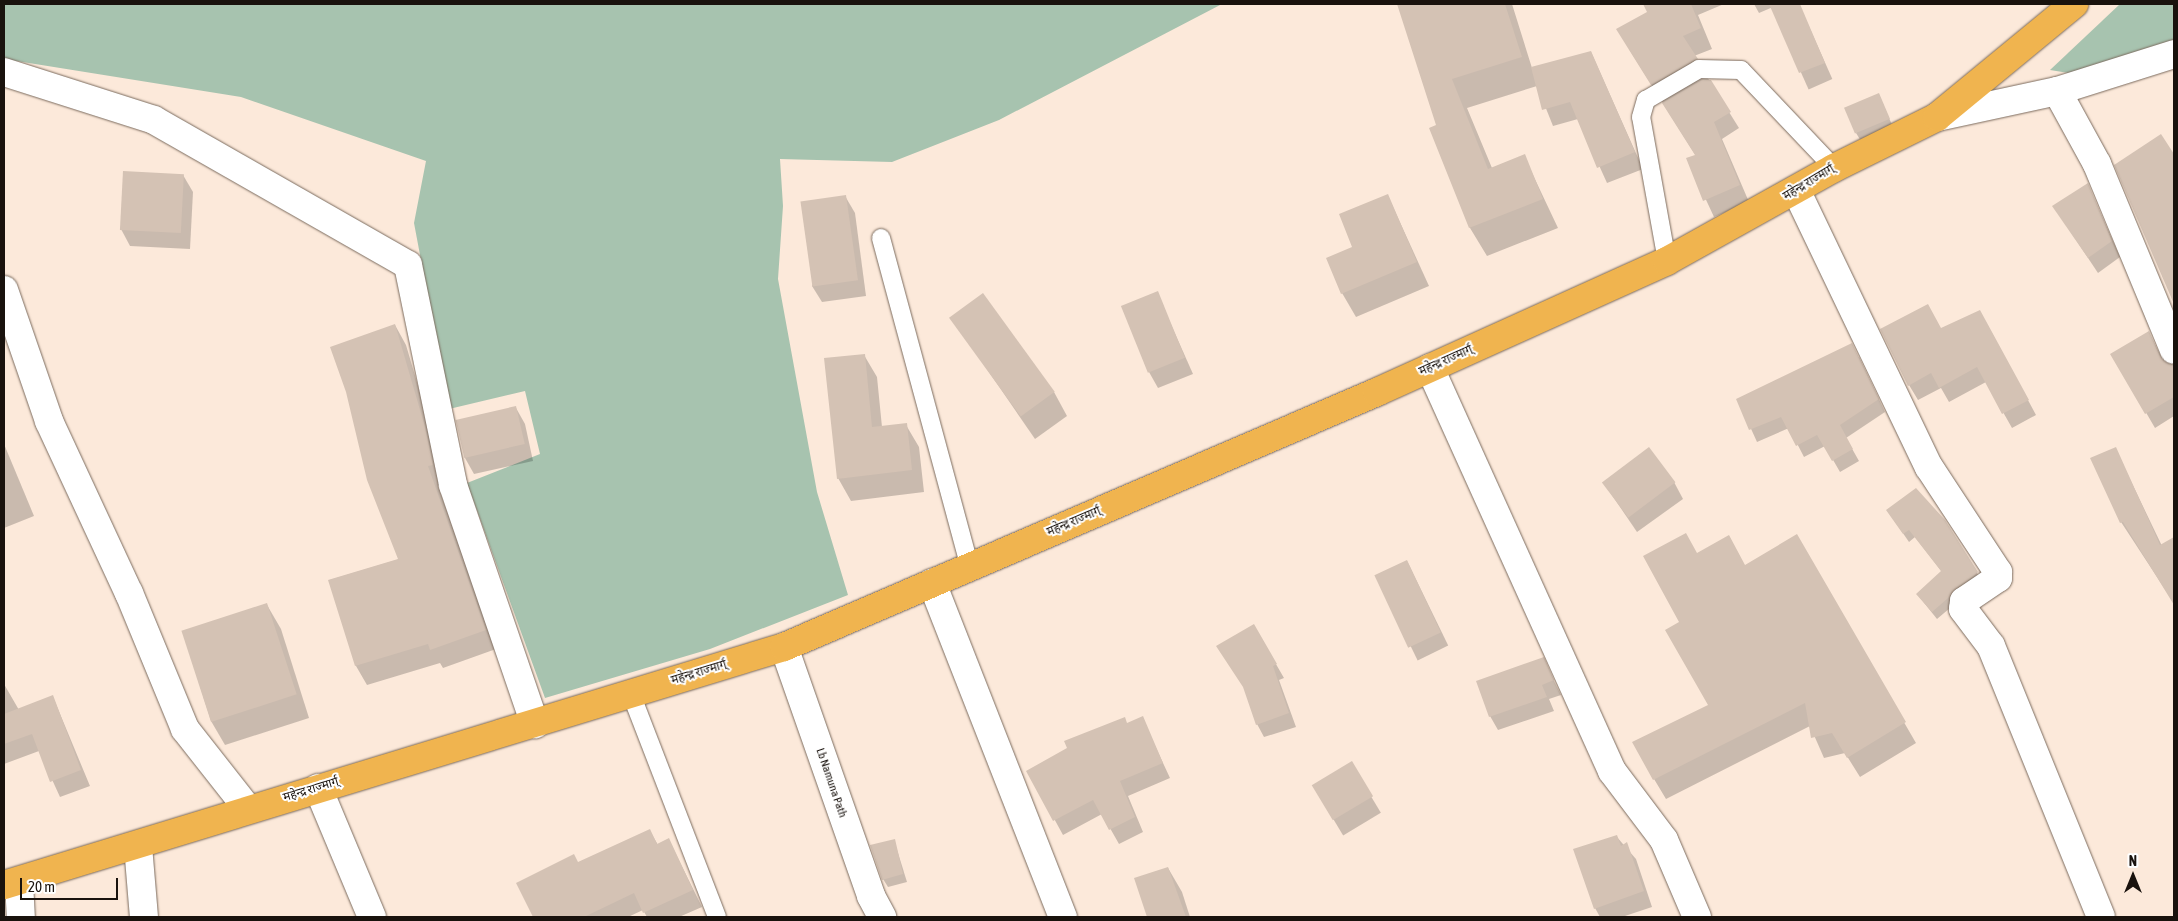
<!DOCTYPE html>
<meta charset="utf-8">
<style>
body{margin:0}
#map{position:relative;width:2178px;height:921px;overflow:hidden;background:#fce9da;font-family:"Asap Condensed","Noto Sans Devanagari",sans-serif}
div>[style]{position:absolute}
[style*='--x']{left:calc(var(--x)*1px);top:calc(var(--y)*1px);width:calc(var(--w)*1px);rotate:calc(var(--a)*1deg)}
.green>*{inset:0;background:#a7c3af}
.shadow>*{inset:0;background:#0003;transform-origin:0 0}
.building>*{inset:0;background:#d4c2b4;transform-origin:0 0}
.roads{filter:drop-shadow(0 0 1px #7b6b5e) drop-shadow(0 0 1px #7b6b5e)}
.service>*{height:18px;margin:-9px;padding:0 9px;transform-origin:9px;border-radius:9px;background:#fff}
.minor>*{height:28px;margin:-14px;padding:0 14px;transform-origin:14px;border-radius:14px;background:#fff}
.tertiary>*{height:28px;margin:-14px;padding:0 14px;transform-origin:14px;border-radius:14px;background:#fff}
.trunk>*{height:28px;margin:-14px;padding:0 14px;transform-origin:14px;border-radius:14px;background:#f0b44f}
span{translate:-50% -50%;white-space:nowrap;text-align:center;line-height:1.15;-webkit-text-stroke:4px #fff;paint-order:stroke}
.street-label{font-size:12px;color:#19120d}
.frame{position:absolute;inset:0;border:5px solid #19120d;pointer-events:none}
.north{position:absolute;left:2108px;top:851px;width:50px;height:50px;-webkit-text-stroke:4px #fff;paint-order:stroke;rotate:0deg;font-size:14px;font-weight:700;line-height:20px;text-align:center;color:#19120d}
.north::after{content:'';display:block;margin:auto;width:18px;height:22px;background:#19120d;clip-path:polygon(50% 0,100% 100%,50% 72%,0 100%)}
.scale{position:absolute;left:20px;top:878px;width:98px;height:22px;box-sizing:border-box;border:2px solid #19120d;border-top:0;padding-left:6px;font-size:15px;line-height:18px;white-space:nowrap;color:#19120d;-webkit-text-stroke:4px #fff;paint-order:stroke}
</style>
<div id="map">
<div class="green">
<div style="clip-path:polygon(4px 4px,1222px 4px,999px 120px,892px 162px,780px 159px,783px 206px,778px 279px,817px 492px,848px 595px,710px 649px,545px 698px,467px 483px,540px 454px,525px 391px,449px 409px,414px 223px,426px 161px,241px 97px,4px 59px)"></div>
<div style="clip-path:polygon(2120px 4px,2174px 4px,2174px 40px,2081px 75px,2050px 70px)"></div>
</div>
<div class="shadow">
<div style="clip-path:polygon(1398px 4px,1512px 4px,1532px 68px,1591px 52px,1643px 169px,1607px 183px,1578px 119px,1553px 126px,1537px 86px,1467px 108px,1492px 168px,1524px 156px,1558px 228px,1487px 256px,1470px 228px,1430px 128px,1437px 126px)"></div>
<div style="clip-path:polygon(1645px 4px,1724px 4px,1698px 15px,1712px 49px,1694px 56px,1739px 128px,1722px 139px,1749px 202px,1714px 217px,1687px 159px,1696px 156px,1629px 49px,1648px 13px)"></div>
<div style="clip-path:polygon(1754px 4px,1780px 4px,1759px 13px)"></div>
<div style="left:1799px;top:4px;width:82px;height:26px;rotate:66deg"></div>
<div style="clip-path:polygon(1879px 95px,1893px 127px,1861px 141px,1856px 133px)"></div>
<div style="clip-path:polygon(2160px 136px,2174px 157px,2174px 297px,2116px 166px)"></div>
<div style="clip-path:polygon(183px 175px,193px 192px,190px 249px,130px 246px,121px 229px)"></div>
<div style="clip-path:polygon(2088px 185px,2120px 257px,2098px 273px,2054px 207px)"></div>
<div style="clip-path:polygon(845px 196px,855px 213px,866px 296px,822px 302px,812px 286px)"></div>
<div style="clip-path:polygon(1388px 196px,1429px 286px,1356px 317px,1342px 293px)"></div>
<div style="clip-path:polygon(1157px 293px,1193px 374px,1158px 388px,1149px 372px)"></div>
<div style="clip-path:polygon(951px 317px,1054px 392px,1067px 416px,1035px 439px)"></div>
<div style="clip-path:polygon(395px 325px,406px 345px,436px 447px,443px 485px,438px 486px,496px 649px,443px 668px,440px 663px,367px 685px,356px 666px,330px 580px,400px 559px)"></div>
<div style="clip-path:polygon(1988px 326px,2036px 415px,2012px 428px,1986px 382px,1949px 402px,1941px 388px,1918px 400px,1909px 385px,1941px 329px)"></div>
<div style="clip-path:polygon(2149px 333px,2165px 364px,2174px 365px,2174px 416px,2155px 428px,2112px 354px)"></div>
<div style="clip-path:polygon(864px 355px,877px 377px,882px 427px,906px 425px,919px 447px,924px 492px,851px 501px,838px 478px)"></div>
<div style="clip-path:polygon(1859px 357px,1885px 412px,1846px 438px,1859px 461px,1840px 472px,1825px 446px,1804px 457px,1789px 428px,1757px 442px,1738px 400px)"></div>
<div style="clip-path:polygon(516px 408px,525px 424px,533px 461px,474px 474px,465px 458px,457px 421px)"></div>
<div style="clip-path:polygon(4px 444px,34px 516px,4px 528px)"></div>
<div style="clip-path:polygon(2115px 448px,2162px 546px,2174px 539px,2172px 600px,2121px 522px)"></div>
<div style="clip-path:polygon(1603px 482px,1674px 482px,1683px 499px,1637px 532px)"></div>
<div style="clip-path:polygon(1887px 510px,1950px 530px,1982px 581px,1937px 619px,1917px 594px,1942px 572px,1915px 537px,1909px 542px)"></div>
<div style="clip-path:polygon(1796px 536px,1916px 743px,1860px 777px,1845px 753px,1824px 758px,1810px 726px,1666px 799px,1654px 779px,1709px 705px,1681px 623px,1696px 554px,1745px 566px)"></div>
<div style="left:1407px;top:561px;width:94px;height:34px;rotate:64deg"></div>
<div style="clip-path:polygon(267px 605px,281px 629px,309px 718px,225px 745px,211px 721px,183px 632px)"></div>
<div style="clip-path:polygon(1254px 626px,1284px 678px,1279px 680px,1296px 727px,1264px 737px,1257px 724px)"></div>
<div style="clip-path:polygon(1543px 659px,1561px 695px,1549px 699px,1554px 711px,1498px 730px,1490px 716px)"></div>
<div style="clip-path:polygon(4px 684px,19px 710px,53px 697px,90px 786px,60px 797px,39px 751px,4px 764px)"></div>
<div style="clip-path:polygon(1144px 722px,1170px 778px,1128px 796px,1143px 832px,1119px 844px,1102px 814px,1063px 835px,1028px 771px,1127px 724px)"></div>
<div style="left:1351px;top:763px;width:58px;height:44px;rotate:59deg"></div>
<div style="clip-path:polygon(650px 831px,658px 845px,669px 840px,702px 907px,679px 917px,647px 917px,643px 910px,628px 917px,534px 917px,517px 883px,578px 863px)"></div>
<div style="clip-path:polygon(1616px 836px,1636px 859px,1652px 907px,1622px 917px,1600px 917px,1595px 908px)"></div>
<div style="clip-path:polygon(894px 840px,907px 882px,888px 887px,883px 879px)"></div>
<div style="clip-path:polygon(1168px 868px,1182px 892px,1190px 917px,1149px 917px,1136px 879px)"></div>
</div>
<div class="building">
<div style="clip-path:polygon(1397px 4px,1505px 4px,1522px 57px,1452px 79px,1488px 169px,1525px 154px,1543px 199px,1469px 228px,1429px 128px,1436px 125px)"></div>
<div style="clip-path:polygon(1643px 4px,1691px 4px,1701px 28px,1683px 36px,1698px 59px,1651px 85px,1616px 29px,1647px 12px)"></div>
<div style="clip-path:polygon(1769px 4px,1800px 4px,1825px 63px,1799px 73px)"></div>
<div style="clip-path:polygon(1591px 51px,1635px 152px,1597px 168px,1570px 102px,1542px 110px,1531px 67px)"></div>
<div style="clip-path:polygon(1702px 80px,1711px 80px,1731px 112px,1714px 122px,1740px 185px,1703px 201px,1686px 158px,1695px 155px,1662px 103px)"></div>
<div style="left:1879px;top:93px;width:28px;height:38px;rotate:67deg"></div>
<div style="clip-path:polygon(2161px 134px,2174px 154px,2174px 304px,2114px 165px)"></div>
<div style="left:123px;top:171px;width:61px;height:59px;rotate:3deg"></div>
<div style="clip-path:polygon(2088px 183px,2112px 241px,2088px 258px,2052px 206px)"></div>
<div style="clip-path:polygon(1388px 194px,1417px 262px,1341px 294px,1326px 258px,1352px 247px,1339px 214px)"></div>
<div style="left:846px;top:195px;width:86px;height:46px;rotate:82deg"></div>
<div style="left:1158px;top:291px;width:72px;height:40px;rotate:68deg"></div>
<div style="left:983px;top:293px;width:122px;height:42px;rotate:54deg"></div>
<div style="clip-path:polygon(1928px 304px,1941px 328px,1980px 310px,2029px 400px,2002px 414px,1977px 367px,1939px 388px,1931px 373px,1908px 386px,1880px 329px)"></div>
<div style="clip-path:polygon(395px 324px,425px 427px,433px 465px,428px 466px,486px 630px,430px 650px,428px 644px,355px 666px,328px 580px,398px 559px,367px 480px,346px 392px,330px 347px)"></div>
<div style="clip-path:polygon(2149px 331px,2160px 356px,2174px 365px,2174px 397px,2145px 414px,2110px 354px)"></div>
<div style="clip-path:polygon(1852px 343px,1879px 399px,1840px 425px,1853px 449px,1832px 461px,1817px 435px,1796px 446px,1781px 417px,1749px 430px,1736px 399px)"></div>
<div style="clip-path:polygon(865px 354px,872px 427px,907px 423px,912px 470px,837px 479px,824px 358px)"></div>
<div style="left:516px;top:406px;width:39px;height:62px;rotate:77deg"></div>
<div style="left:1649px;top:447px;width:44px;height:59px;rotate:53deg"></div>
<div style="clip-path:polygon(2116px 447px,2160px 545px,2174px 537px,2174px 605px,2123px 522px,2120px 523px,2090px 458px)"></div>
<div style="clip-path:polygon(1916px 488px,1945px 520px,1978px 572px,1932px 612px,1916px 594px,1941px 571px,1909px 530px,1903px 534px,1886px 510px)"></div>
<div style="clip-path:polygon(1686px 533px,1697px 553px,1729px 535px,1745px 565px,1797px 534px,1906px 722px,1847px 758px,1832px 733px,1811px 738px,1805px 703px,1653px 780px,1632px 742px,1708px 705px,1665px 630px,1679px 622px,1643px 556px)"></div>
<div style="left:1407px;top:560px;width:80px;height:36px;rotate:65deg"></div>
<div style="left:267px;top:603px;width:96px;height:90px;rotate:72deg"></div>
<div style="clip-path:polygon(1254px 624px,1277px 664px,1273px 666px,1289px 713px,1256px 725px,1243px 687px,1216px 646px)"></div>
<div style="clip-path:polygon(1544px 657px,1554px 680px,1542px 685px,1547px 697px,1489px 717px,1476px 681px)"></div>
<div style="clip-path:polygon(53px 695px,81px 770px,50px 782px,32px 734px,4px 744px,4px 714px)"></div>
<div style="clip-path:polygon(1143px 716px,1163px 763px,1120px 781px,1135px 817px,1109px 830px,1093px 800px,1053px 821px,1026px 771px,1067px 748px,1064px 741px,1125px 717px,1127px 723px)"></div>
<div style="left:1352px;top:761px;width:41px;height:47px;rotate:59deg"></div>
<div style="clip-path:polygon(650px 829px,657px 844px,669px 838px,693px 890px,643px 913px,634px 893px,584px 917px,533px 917px,516px 883px,574px 854px,578px 862px)"></div>
<div style="clip-path:polygon(1617px 835px,1621px 846px,1627px 842px,1644px 891px,1594px 909px,1573px 849px)"></div>
<div style="clip-path:polygon(895px 839px,903px 874px,882px 880px,870px 845px)"></div>
<div style="clip-path:polygon(1168px 867px,1186px 917px,1147px 917px,1134px 878px)"></div>
</div>
<div class="roads">
<div class="service">
<div style="--x:881;--y:238;--w:341;--a:74.9"></div>
<div style="--x:1667;--y:261;--w:146;--a:-100.2"></div>
<div style="--x:1641;--y:117;--w:18;--a:-74"></div>
<div style="--x:1646;--y:100;--w:61;--a:-30.3"></div>
<div style="--x:1699;--y:69;--w:42;--a:1.4"></div>
<div style="--x:1741;--y:70;--w:135;--a:46.5"></div>
<div style="--x:631;--y:694;--w:239;--a:68.9"></div>
</div>
<div class="minor">
<div style="--x:4;--y:72;--w:157;--a:17.7"></div>
<div style="--x:154;--y:120;--w:292;--a:29.7"></div>
<div style="--x:408;--y:265;--w:225;--a:78.4"></div>
<div style="--x:453;--y:485;--w:253;--a:71.1"></div>
<div style="--x:2057;--y:91;--w:83;--a:61.3"></div>
<div style="--x:2097;--y:164;--w:201;--a:67.5"></div>
<div style="--x:1797;--y:192;--w:305;--a:64.4"></div>
<div style="--x:1929;--y:467;--w:126;--a:56.7"></div>
<div style="--x:1998;--y:572;--w:6;--a:90"></div>
<div style="--x:1998;--y:578;--w:41;--a:145.9"></div>
<div style="--x:1964;--y:601;--w:8;--a:97"></div>
<div style="--x:1963;--y:609;--w:46;--a:52.9"></div>
<div style="--x:1991;--y:646;--w:292;--a:67.9"></div>
<div style="--x:4;--y:290;--w:139;--a:71"></div>
<div style="--x:49;--y:421;--w:190;--a:65.1"></div>
<div style="--x:129;--y:593;--w:147;--a:67.6"></div>
<div style="--x:185;--y:729;--w:102;--a:51.8"></div>
<div style="--x:1430;--y:368;--w:442;--a:65.7"></div>
<div style="--x:1612;--y:771;--w:86;--a:53"></div>
<div style="--x:1664;--y:840;--w:84;--a:66.8"></div>
<div style="--x:932;--y:583;--w:359;--a:68.6"></div>
<div style="--x:784;--y:647;--w:264;--a:70.7"></div>
<div style="--x:871;--y:896;--w:24;--a:62"></div>
<div style="--x:318;--y:788;--w:140;--a:67.3"></div>
<div style="--x:138;--y:846;--w:71;--a:85.2"></div>
<div style="--x:19;--y:882;--w:35;--a:87"></div>
</div>
<div class="tertiary">
<div style="--x:1937;--y:117;--w:123;--a:-12.2"></div>
<div style="--x:2057;--y:91;--w:123;--a:-17.5"></div>
</div>
<div class="trunk">
<div style="--x:4;--y:885;--w:816;--a:-16.97"></div>
<div style="--x:784;--y:647;--w:646;--a:-23.27"></div>
<div style="--x:1377;--y:392;--w:318;--a:-24.3"></div>
<div style="--x:1667;--y:261;--w:191;--a:-29.1"></div>
<div style="--x:1834;--y:168;--w:115;--a:-26.3"></div>
<div style="--x:1937;--y:117;--w:178;--a:-39.5"></div>
</div>
</div>
<div class="street-label">
<span style="left:1809px;top:183px;rotate:-31deg">महेन्द्र राज्मार्ग्</span>
<span style="left:1446px;top:361px;rotate:-24deg">महेन्द्र राज्मार्ग्</span>
<span style="left:1074px;top:522px;rotate:-23deg">महेन्द्र राज्मार्ग्</span>
<span style="left:699px;top:673px;rotate:-17deg">महेन्द्र राज्मार्ग्</span>
<span style="left:831px;top:783px;rotate:71deg">Lb Namuna Path</span>
<span style="left:311px;top:790px;rotate:-17deg">महेन्द्र राज्मार्ग्</span>
</div>
<div class="frame"></div>
<div class="north">N</div>
<div class="scale">20 m</div>
</div>
